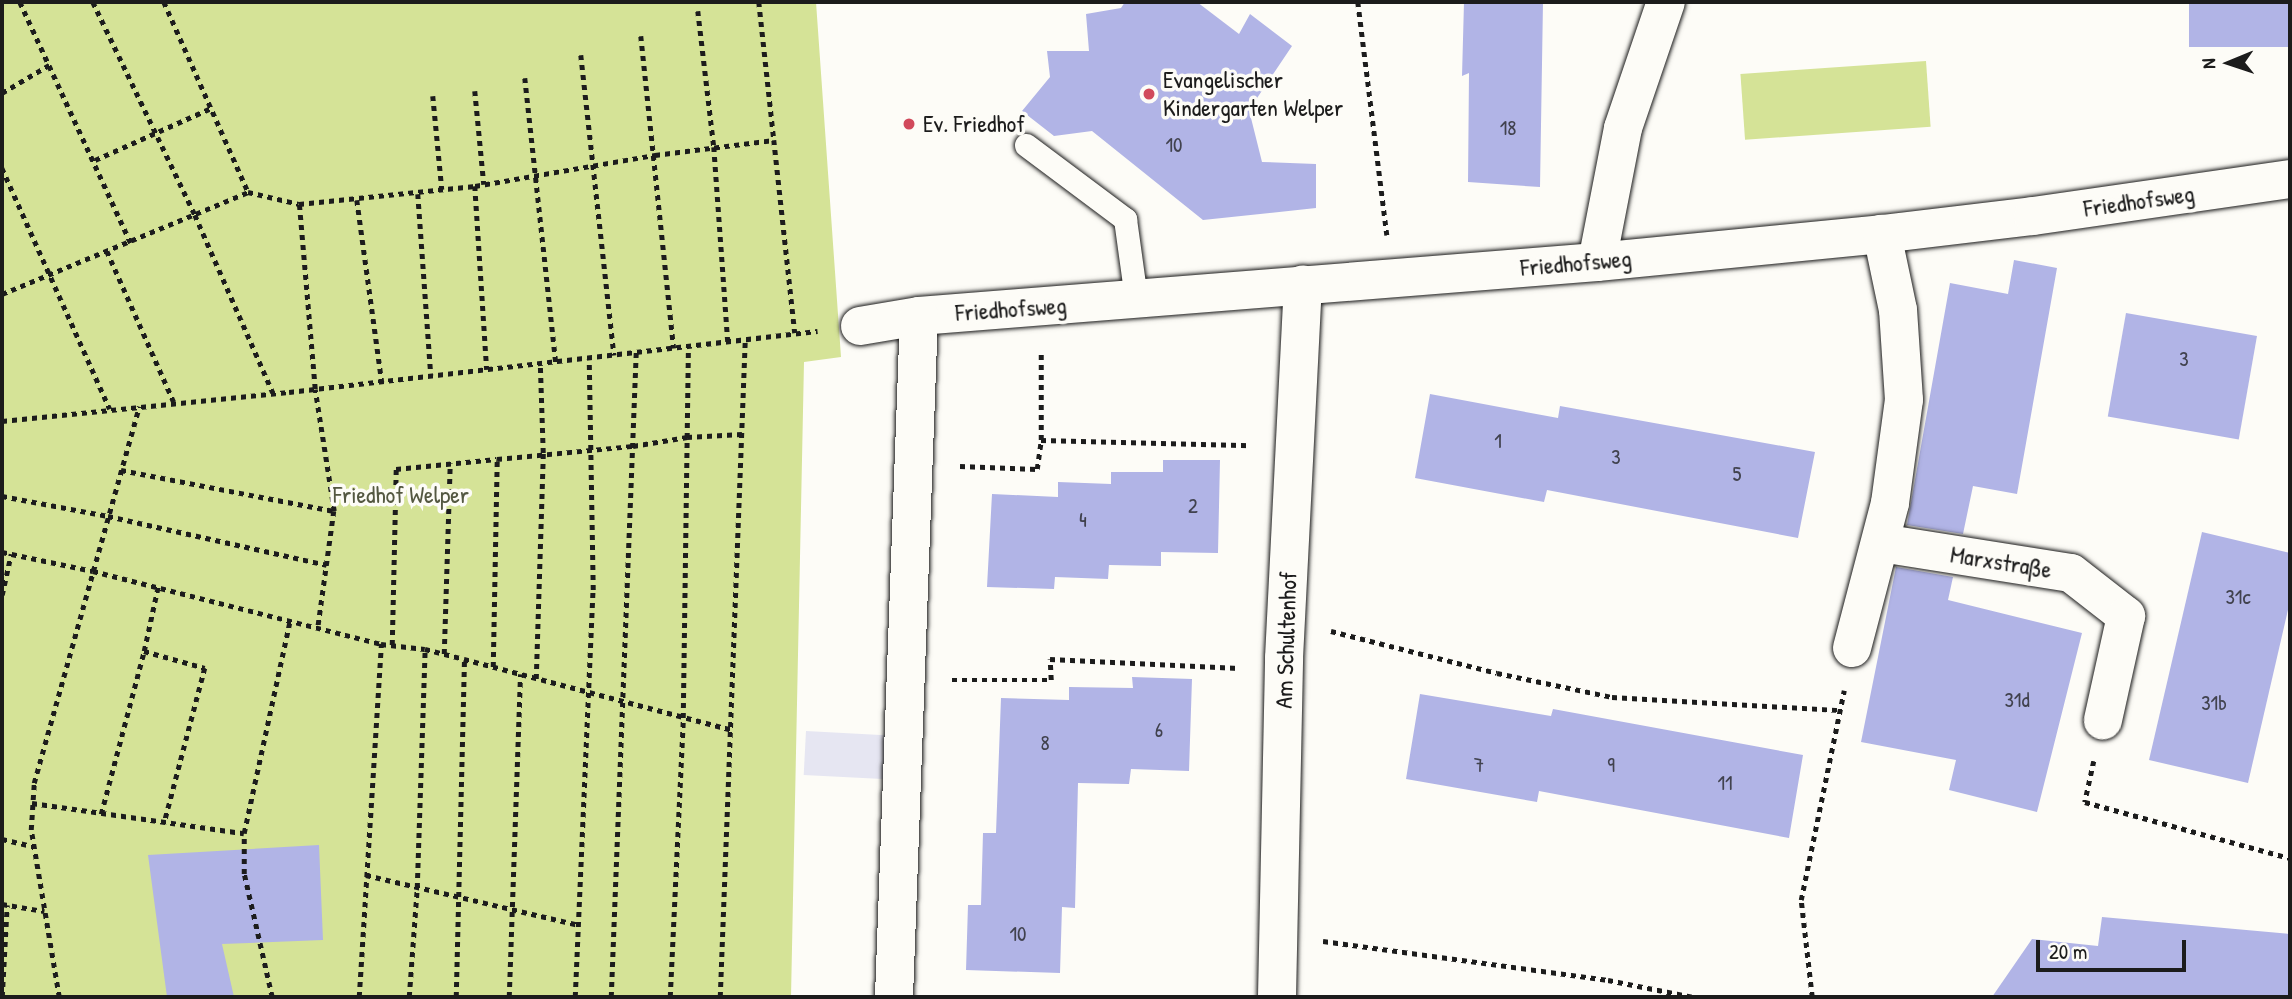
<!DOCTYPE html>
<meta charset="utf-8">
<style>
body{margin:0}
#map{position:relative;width:2292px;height:999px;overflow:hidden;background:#fdfcf7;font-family:"Patrick Hand",sans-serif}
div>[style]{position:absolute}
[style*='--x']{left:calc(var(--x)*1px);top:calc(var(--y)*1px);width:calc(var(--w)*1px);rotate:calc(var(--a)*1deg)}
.built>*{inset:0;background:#e6e6f2;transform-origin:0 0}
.green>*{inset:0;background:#d5e397;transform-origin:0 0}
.building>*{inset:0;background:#b1b4e6;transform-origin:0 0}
.path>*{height:4.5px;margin-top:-2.25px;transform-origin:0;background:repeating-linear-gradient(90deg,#1c1c1c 0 5px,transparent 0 10px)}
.roads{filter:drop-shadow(0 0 2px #1c1c1c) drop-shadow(0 0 2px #1c1c1c)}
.service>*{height:23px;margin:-11.5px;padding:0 11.5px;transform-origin:11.5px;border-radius:11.5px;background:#fdfcf7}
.minor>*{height:38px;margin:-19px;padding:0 19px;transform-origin:19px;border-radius:19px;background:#fdfcf7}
.dots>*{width:19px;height:19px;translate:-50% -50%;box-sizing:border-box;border:4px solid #fdfcf7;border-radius:50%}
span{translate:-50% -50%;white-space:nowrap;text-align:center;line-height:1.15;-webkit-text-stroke:7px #fdfcf7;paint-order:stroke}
.number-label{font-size:21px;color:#41424e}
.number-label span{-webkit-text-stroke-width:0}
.poi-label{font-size:24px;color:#1c1c1c}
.left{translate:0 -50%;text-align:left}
.street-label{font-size:24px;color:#1c1c1c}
.park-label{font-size:24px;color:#545841}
.frame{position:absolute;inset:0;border:4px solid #1c1c1c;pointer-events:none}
.north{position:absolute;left:2194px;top:28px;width:70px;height:70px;-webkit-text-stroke:5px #fdfcf7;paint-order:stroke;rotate:268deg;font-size:19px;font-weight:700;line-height:28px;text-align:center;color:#1c1c1c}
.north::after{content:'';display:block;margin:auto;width:24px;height:32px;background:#1c1c1c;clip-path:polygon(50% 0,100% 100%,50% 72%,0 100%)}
.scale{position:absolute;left:2036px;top:940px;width:150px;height:32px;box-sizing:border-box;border:4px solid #1c1c1c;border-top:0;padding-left:9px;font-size:21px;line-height:24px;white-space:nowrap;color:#1c1c1c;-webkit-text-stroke:5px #fdfcf7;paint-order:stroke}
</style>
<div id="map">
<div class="built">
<div style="left:806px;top:731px;width:84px;height:44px;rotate:3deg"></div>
</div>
<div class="green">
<div style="clip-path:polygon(2px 2px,816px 2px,841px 357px,804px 362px,791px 997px,2px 997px)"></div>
<div style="left:1926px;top:61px;width:66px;height:186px;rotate:86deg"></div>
</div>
<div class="building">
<div style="clip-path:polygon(1125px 2px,1197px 2px,1239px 34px,1250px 14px,1292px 46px,1249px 110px,1262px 162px,1316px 164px,1316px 208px,1203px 220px,1092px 131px,1054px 136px,1022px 111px,1050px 77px,1047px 51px,1089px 51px,1086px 14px,1121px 8px)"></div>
<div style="clip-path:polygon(1464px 2px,1543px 2px,1540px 187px,1468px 182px,1469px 73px,1462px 76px)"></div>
<div style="left:2189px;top:2px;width:101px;height:45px"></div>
<div style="clip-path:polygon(2014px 260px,2057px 268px,2017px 494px,1973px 486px,1963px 534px,1907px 525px,1950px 283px,2008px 294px)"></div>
<div style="left:2126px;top:313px;width:133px;height:105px;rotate:10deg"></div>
<div style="clip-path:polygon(1430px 394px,1558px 418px,1560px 406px,1815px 452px,1798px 538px,1547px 490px,1544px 502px,1415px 478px)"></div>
<div style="clip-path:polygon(1163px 460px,1220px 460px,1218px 553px,1161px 552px,1161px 566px,1109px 565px,1108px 579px,1055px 577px,1054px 589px,987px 587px,992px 494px,1058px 497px,1058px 482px,1111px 484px,1111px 472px,1163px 472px)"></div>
<div style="clip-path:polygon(2202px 532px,2290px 553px,2290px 601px,2248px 783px,2149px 760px)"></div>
<div style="clip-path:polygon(1896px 567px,1953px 577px,1948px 600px,2082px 633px,2037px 812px,1949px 790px,1956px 760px,1861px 742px)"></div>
<div style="clip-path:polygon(1132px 677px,1192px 679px,1189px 771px,1131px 769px,1129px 784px,1078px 783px,1075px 908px,1062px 907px,1060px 973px,966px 970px,968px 905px,981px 905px,983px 833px,996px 833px,1001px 698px,1069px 700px,1069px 687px,1133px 688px)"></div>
<div style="clip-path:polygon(1420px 694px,1551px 716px,1553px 709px,1803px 755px,1789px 838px,1539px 791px,1537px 802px,1406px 779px)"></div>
<div style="clip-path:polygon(319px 845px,323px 940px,222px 944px,234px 997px,167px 997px,148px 855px)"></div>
<div style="clip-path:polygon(2102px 917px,2290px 934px,2290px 997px,1992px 997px,2032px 939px,2098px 946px)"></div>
</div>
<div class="path">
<div style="--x:20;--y:2;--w:265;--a:65.3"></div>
<div style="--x:93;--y:2;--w:236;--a:64.4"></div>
<div style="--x:195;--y:215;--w:194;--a:66.3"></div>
<div style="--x:164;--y:2;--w:208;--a:66.1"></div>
<div style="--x:759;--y:2;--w:139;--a:83.8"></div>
<div style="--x:1358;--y:2;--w:235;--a:82.9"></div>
<div style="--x:698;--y:11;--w:137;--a:83.3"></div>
<div style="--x:714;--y:147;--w:195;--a:85.9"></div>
<div style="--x:641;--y:36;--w:314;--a:84"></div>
<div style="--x:581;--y:55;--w:302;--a:83.7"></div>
<div style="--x:525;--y:78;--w:286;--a:83.8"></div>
<div style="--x:475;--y:91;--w:94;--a:84.5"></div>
<div style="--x:2;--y:93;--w:55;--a:-30.8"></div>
<div style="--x:433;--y:96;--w:94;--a:84.5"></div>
<div style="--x:95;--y:160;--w:127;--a:-24.1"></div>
<div style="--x:2;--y:168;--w:264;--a:65.9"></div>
<div style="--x:475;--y:186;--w:184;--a:86.3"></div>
<div style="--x:418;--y:194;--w:182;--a:85.9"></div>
<div style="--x:357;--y:200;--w:184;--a:82.2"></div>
<div style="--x:107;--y:251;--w:165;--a:66.1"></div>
<div style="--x:2;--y:294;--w:266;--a:-22.5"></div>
<div style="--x:248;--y:192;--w:52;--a:13.2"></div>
<div style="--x:2;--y:421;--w:288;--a:-5.8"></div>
<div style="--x:289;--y:392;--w:532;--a:-6.59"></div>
<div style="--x:1041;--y:440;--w:90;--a:-90"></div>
<div style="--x:960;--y:466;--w:77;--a:2.2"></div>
<div style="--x:1037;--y:469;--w:29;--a:-82"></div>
<div style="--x:1041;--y:440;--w:210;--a:1.4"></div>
<div style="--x:121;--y:470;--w:217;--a:10.9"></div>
<div style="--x:334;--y:511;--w:118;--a:97.8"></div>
<div style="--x:2;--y:496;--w:108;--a:10.7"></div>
<div style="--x:108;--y:516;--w:224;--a:12.6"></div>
<div style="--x:334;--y:511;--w:123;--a:-98.9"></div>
<div style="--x:315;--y:389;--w:186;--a:-94.9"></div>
<div style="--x:299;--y:204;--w:177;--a:-5.8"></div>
<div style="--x:475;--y:186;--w:183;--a:-9.8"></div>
<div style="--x:655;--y:155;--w:120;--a:-7.2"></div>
<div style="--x:774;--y:140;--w:194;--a:83.8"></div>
<div style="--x:2;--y:552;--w:93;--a:11.8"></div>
<div style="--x:93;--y:571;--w:297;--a:14.2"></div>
<div style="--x:381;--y:644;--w:44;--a:6.5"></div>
<div style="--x:425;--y:649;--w:40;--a:14.4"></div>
<div style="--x:2;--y:595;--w:42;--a:-77.6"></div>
<div style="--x:1331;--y:631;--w:171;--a:14.2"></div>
<div style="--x:1497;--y:673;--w:117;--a:11.8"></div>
<div style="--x:1612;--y:697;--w:228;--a:3.3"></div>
<div style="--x:392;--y:645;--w:176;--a:-88.7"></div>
<div style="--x:396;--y:469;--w:101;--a:-5.7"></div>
<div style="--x:144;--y:651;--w:66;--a:-77.7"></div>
<div style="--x:444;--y:654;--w:191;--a:-88.2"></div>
<div style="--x:493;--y:667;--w:208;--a:-88.9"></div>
<div style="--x:497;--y:459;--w:137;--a:-5.5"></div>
<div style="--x:633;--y:446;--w:55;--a:-9.5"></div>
<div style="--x:687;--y:437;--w:55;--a:-3.1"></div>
<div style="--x:536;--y:679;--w:226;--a:-88.2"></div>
<div style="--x:543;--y:453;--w:89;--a:-91.9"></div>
<div style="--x:952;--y:680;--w:99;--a:0"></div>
<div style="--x:1051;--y:680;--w:21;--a:-93"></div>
<div style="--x:1050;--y:659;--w:189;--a:2.7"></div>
<div style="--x:2094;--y:761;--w:42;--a:102.4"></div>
<div style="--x:2085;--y:802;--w:213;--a:15.3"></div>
<div style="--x:32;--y:803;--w:214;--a:8.1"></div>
<div style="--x:101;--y:814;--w:169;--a:-75.2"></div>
<div style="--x:144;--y:651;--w:63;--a:15.6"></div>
<div style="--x:205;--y:668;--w:161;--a:104.7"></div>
<div style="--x:2;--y:839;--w:32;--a:13"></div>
<div style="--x:366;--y:875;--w:219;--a:13.2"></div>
<div style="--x:2;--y:904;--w:43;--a:9.5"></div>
<div style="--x:1323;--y:941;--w:288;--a:7.8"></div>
<div style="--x:1608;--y:980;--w:87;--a:11.3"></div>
<div style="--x:2;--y:997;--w:92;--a:-86.9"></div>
<div style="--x:59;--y:997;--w:169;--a:-99.5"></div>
<div style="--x:31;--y:830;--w:47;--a:-86.3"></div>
<div style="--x:34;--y:783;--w:391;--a:-74.4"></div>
<div style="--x:272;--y:997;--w:126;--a:-102.8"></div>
<div style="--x:244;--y:874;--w:41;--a:-90"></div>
<div style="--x:244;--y:833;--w:217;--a:-77.8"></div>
<div style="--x:359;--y:997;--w:354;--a:-86.4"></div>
<div style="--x:409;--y:997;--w:109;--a:-85.8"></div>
<div style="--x:417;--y:888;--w:239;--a:-88.1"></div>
<div style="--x:456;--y:997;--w:338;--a:-88.6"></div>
<div style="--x:464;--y:659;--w:277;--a:14.8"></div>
<div style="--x:509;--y:997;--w:323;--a:-88"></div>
<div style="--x:575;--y:997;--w:407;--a:-87.5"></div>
<div style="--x:593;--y:590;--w:231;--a:-91"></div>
<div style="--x:611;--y:997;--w:645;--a:-87.78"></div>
<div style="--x:670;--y:997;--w:279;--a:-87.3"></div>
<div style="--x:683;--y:718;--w:372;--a:-89.2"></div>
<div style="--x:720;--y:997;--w:657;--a:-87.82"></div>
<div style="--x:1812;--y:997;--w:98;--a:-96.5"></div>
<div style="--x:1801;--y:900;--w:214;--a:-78.4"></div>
</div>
<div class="roads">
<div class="service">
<div style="--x:1026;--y:145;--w:124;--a:36.8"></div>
<div style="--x:1125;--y:219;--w:80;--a:82.1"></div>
</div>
<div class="minor">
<div style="--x:1597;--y:262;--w:136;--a:-79"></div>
<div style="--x:1623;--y:128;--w:133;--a:-71.2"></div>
<div style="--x:860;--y:326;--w:60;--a:-9.6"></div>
<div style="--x:919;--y:316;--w:680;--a:-4.55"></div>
<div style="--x:1597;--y:262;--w:286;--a:-5.6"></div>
<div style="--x:1882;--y:234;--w:152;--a:-6.8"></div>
<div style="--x:2033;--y:216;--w:260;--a:-8.2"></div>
<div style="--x:1881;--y:543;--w:192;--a:9"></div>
<div style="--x:2071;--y:573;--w:70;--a:38"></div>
<div style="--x:2126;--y:616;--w:107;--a:102.5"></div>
<div style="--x:1852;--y:648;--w:150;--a:-75.3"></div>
<div style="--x:1890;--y:503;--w:104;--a:-82.3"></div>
<div style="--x:1904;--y:400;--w:90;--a:-93.8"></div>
<div style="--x:1898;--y:310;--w:78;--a:-101.9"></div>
<div style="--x:894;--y:997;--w:681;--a:-87.9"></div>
<div style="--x:1277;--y:997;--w:339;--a:-88.8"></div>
<div style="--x:1284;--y:658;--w:374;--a:-87.1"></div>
</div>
</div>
<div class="dots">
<div style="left:1149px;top:94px;background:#d1495b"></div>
<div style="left:909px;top:124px;background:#d1495b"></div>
</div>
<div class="number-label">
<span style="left:1508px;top:128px">18</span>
<span style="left:1174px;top:145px">10</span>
<span style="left:2184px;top:359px">3</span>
<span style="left:1498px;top:441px">1</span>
<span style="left:1616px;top:457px">3</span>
<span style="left:1737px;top:474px">5</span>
<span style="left:1193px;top:506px">2</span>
<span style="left:1083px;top:520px">4</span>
<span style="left:2238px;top:597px">31c</span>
<span style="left:2017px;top:700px">31d</span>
<span style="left:2214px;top:703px">31b</span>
<span style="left:1159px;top:730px">6</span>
<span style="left:1045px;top:743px">8</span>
<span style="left:1479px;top:765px">7</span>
<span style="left:1611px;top:765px">9</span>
<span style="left:1725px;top:783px">11</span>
<span style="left:1018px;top:934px">10</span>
</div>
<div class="poi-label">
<span class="left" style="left:1163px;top:94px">Evangelischer<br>Kindergarten Welper</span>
<span class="left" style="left:923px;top:124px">Ev. Friedhof</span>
</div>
<div class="street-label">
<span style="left:2139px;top:201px;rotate:-8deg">Friedhofsweg</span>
<span style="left:1576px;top:263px;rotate:-5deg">Friedhofsweg</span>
<span style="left:1011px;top:309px;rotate:-4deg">Friedhofsweg</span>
<span style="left:2001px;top:562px;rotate:9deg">Marxstraße</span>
<span style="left:1286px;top:640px;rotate:-88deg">Am Schultenhof</span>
</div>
<div class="park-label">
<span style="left:401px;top:495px">Friedhof Welper</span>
</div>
<div class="frame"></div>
<div class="north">N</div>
<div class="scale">20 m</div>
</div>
